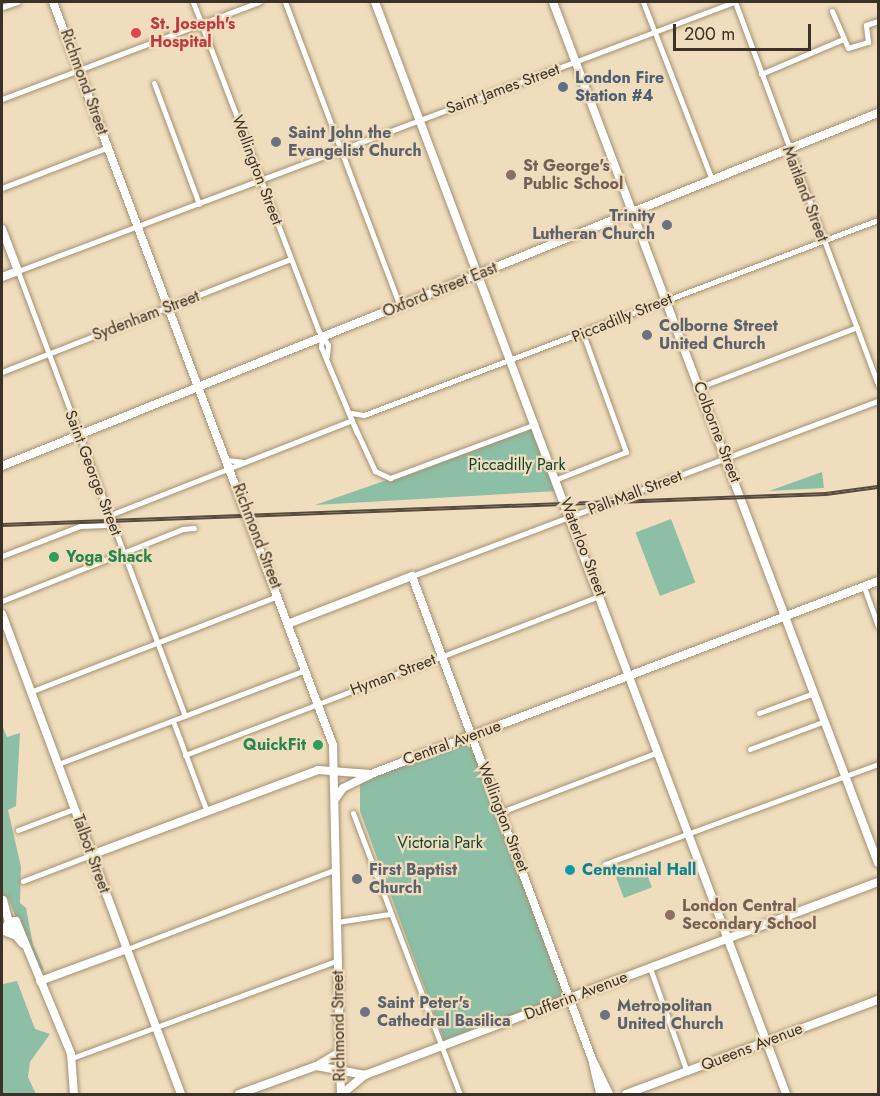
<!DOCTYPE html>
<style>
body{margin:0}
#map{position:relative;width:880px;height:1096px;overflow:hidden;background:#f0ddbd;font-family:Jost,sans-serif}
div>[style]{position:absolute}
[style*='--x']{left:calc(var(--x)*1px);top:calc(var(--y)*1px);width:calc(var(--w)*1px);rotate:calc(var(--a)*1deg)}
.green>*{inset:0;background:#8dbfa6;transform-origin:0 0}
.roads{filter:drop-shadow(0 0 2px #a19072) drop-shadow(0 0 2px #a19072)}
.street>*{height:5px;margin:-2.5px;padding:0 2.5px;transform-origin:2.5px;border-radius:2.5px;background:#fff}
.secondary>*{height:8px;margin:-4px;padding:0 4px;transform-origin:4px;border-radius:4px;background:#fff}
.rail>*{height:4px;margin-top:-2px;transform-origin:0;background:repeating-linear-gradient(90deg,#f0ddbd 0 4.5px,#564c3d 0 9px);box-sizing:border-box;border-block:2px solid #564c3d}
.dots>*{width:16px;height:16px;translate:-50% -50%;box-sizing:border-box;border:3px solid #f0ddbd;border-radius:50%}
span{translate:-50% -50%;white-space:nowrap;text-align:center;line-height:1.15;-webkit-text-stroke:4.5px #f0ddbd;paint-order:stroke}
.health-label{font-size:16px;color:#be3a42;font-weight:700}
.left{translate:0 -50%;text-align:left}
.service-label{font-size:16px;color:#4e5e75;font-weight:700}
.street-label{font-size:16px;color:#3a3226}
.worship-label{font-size:16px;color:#5b616d;font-weight:700}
.right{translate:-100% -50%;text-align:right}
.education-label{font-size:16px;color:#785e54;font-weight:700}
.park-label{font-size:16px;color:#0b432d}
.leisure-label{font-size:16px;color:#27864d;font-weight:700}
.culture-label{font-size:16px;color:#0d838f;font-weight:700}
.frame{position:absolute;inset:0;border:3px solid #3a3226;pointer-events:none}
.scale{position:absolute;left:673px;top:24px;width:138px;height:27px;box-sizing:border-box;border:3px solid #3a3226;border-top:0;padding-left:8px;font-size:18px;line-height:21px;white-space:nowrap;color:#3a3226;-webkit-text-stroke:4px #f0ddbd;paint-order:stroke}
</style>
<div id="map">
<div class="green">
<div style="clip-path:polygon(534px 429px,557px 491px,315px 505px)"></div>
<div style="clip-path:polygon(822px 472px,824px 488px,769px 491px)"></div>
<div style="left:671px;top:519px;width:68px;height:38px;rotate:69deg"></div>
<div style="clip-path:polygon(2px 725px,7px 737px,20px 733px,16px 806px,8px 810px,21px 867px,20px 903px,26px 908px,33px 945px,44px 970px,39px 972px,9px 900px,2px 894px)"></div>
<div style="clip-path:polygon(468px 741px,474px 747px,566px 995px,444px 1040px,360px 811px,360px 783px)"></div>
<div style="left:643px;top:864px;width:25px;height:30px;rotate:69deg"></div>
<div style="clip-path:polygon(2px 977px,3px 984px,17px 981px,35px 1029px,50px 1034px,30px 1062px,28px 1077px,36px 1094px,2px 1094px)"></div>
</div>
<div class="roads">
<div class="street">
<div style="--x:193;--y:2;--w:351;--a:69.1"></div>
<div style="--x:318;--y:330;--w:18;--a:56"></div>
<div style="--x:328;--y:345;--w:11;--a:95"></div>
<div style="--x:285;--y:2;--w:325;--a:69.3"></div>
<div style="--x:643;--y:2;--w:191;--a:68.8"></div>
<div style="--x:735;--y:2;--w:409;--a:69.5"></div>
<div style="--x:2;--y:7;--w:16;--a:-18"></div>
<div style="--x:832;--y:11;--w:40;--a:66.6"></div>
<div style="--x:848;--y:48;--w:21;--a:-17"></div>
<div style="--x:868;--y:42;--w:17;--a:-97"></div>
<div style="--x:866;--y:25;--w:13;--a:-18"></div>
<div style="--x:761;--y:74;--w:89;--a:-23.1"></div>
<div style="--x:154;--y:83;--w:129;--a:69.6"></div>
<div style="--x:2;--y:99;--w:275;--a:-20.7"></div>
<div style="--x:2;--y:188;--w:114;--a:-21.1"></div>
<div style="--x:322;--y:337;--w:10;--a:96"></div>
<div style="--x:321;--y:347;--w:93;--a:67.3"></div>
<div style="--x:2;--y:372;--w:309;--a:-21.4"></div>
<div style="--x:700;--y:387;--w:168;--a:-20.9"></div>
<div style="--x:351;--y:413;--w:13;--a:9"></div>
<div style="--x:364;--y:415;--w:550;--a:-20.78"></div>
<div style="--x:352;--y:421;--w:55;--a:65.3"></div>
<div style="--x:375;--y:471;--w:17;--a:25"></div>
<div style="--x:390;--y:478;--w:155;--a:-20.4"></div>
<div style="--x:227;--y:460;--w:17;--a:7"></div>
<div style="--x:557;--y:479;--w:74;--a:-21.4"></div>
<div style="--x:626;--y:452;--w:126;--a:-110"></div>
<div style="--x:110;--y:515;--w:260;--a:-21.4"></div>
<div style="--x:2;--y:556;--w:84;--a:-21"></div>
<div style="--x:80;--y:526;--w:33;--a:-2"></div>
<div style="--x:412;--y:576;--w:498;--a:-20.6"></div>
<div style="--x:864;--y:587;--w:41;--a:70.3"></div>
<div style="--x:2;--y:601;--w:195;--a:-21.7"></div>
<div style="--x:183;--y:529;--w:11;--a:-5"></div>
<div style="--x:30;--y:692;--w:266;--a:-21.2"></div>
<div style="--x:759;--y:713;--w:59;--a:-20"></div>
<div style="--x:185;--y:716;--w:475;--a:-110.6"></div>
<div style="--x:18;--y:271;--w:765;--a:-20.59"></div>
<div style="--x:173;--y:721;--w:97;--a:69.5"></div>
<div style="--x:750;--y:749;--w:80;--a:-20.5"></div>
<div style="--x:185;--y:755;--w:444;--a:-21"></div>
<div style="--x:58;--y:764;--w:265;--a:-20.8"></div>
<div style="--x:501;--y:812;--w:168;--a:-20.9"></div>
<div style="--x:353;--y:813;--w:301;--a:69.2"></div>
<div style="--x:18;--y:830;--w:60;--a:-20.6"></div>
<div style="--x:605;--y:864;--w:291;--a:-20.1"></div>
<div style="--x:23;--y:881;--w:73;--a:-20.9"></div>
<div style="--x:337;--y:922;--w:53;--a:-8.7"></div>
<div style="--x:127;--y:949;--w:224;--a:-20.9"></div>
<div style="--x:650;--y:968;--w:110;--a:70.4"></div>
<div style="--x:72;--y:1058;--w:283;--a:-20.2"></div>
</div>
<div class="secondary">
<div style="--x:53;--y:2;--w:794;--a:69.35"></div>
<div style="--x:333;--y:745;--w:349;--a:88.7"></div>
<div style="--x:375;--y:2;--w:1167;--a:69.37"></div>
<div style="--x:553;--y:2;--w:920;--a:69.32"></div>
<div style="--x:2;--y:229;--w:45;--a:69.1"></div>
<div style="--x:18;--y:271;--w:17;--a:159"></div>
<div style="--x:2;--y:466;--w:944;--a:-21.95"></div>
<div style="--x:2;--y:614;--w:512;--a:69.55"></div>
<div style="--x:290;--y:623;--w:131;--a:-21.1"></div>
<div style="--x:412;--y:576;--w:515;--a:69.56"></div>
<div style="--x:592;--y:1059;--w:39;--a:64"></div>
<div style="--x:336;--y:798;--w:12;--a:-55"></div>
<div style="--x:343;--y:788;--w:30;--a:-26"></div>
<div style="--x:91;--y:855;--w:242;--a:-20.5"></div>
<div style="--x:318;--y:770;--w:53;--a:4.3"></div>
<div style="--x:371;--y:774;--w:542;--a:-20.84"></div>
<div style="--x:3;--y:900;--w:31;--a:75"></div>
<div style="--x:11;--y:930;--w:18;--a:49"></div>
<div style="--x:9;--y:922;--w:7;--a:-8"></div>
<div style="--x:16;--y:921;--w:144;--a:67.5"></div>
<div style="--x:71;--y:1054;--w:40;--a:85.7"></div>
<div style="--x:9;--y:922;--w:10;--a:119"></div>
<div style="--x:4;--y:931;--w:11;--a:22"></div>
<div style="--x:40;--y:981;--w:93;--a:-20.2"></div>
<div style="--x:593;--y:1063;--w:32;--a:77"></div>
<div style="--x:320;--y:1064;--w:23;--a:-31"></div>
<div style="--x:239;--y:1094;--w:82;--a:-20"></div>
<div style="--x:316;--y:1066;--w:50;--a:10.4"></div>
<div style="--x:365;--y:1075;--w:548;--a:-20.62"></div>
<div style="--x:342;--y:1094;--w:30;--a:-40"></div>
<div style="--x:626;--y:1094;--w:269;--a:-20.5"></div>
</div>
</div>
<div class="rail">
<div style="--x:2;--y:525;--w:825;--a:-2.15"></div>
<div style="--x:826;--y:494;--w:52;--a:-7.7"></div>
</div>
<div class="dots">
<div style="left:136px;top:33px;background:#e0444e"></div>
<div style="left:563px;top:87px;background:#5c6f8a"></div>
<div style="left:276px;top:142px;background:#6b7280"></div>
<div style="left:511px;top:175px;background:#8d6e63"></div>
<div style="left:667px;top:225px;background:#6b7280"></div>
<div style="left:647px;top:335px;background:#6b7280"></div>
<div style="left:54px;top:557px;background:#2e9e5b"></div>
<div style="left:318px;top:745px;background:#2e9e5b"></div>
<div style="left:570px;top:870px;background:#0f9aa8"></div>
<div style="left:357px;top:879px;background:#6b7280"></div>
<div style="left:670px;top:915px;background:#8d6e63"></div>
<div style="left:365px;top:1012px;background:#6b7280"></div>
<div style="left:605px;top:1015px;background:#6b7280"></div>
</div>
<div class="health-label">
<span class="left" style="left:150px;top:33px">St. Joseph's<br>Hospital</span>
</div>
<div class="service-label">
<span class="left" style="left:575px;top:87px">London Fire<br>Station #4</span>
</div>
<div class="street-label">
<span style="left:84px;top:82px;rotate:70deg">Richmond Street</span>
<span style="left:503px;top:89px;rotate:-20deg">Saint James Street</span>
<span style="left:257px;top:170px;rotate:69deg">Wellington Street</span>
<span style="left:805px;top:194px;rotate:69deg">Maitland Street</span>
<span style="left:440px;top:290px;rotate:-22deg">Oxford Street East</span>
<span style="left:146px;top:316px;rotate:-21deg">Sydenham Street</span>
<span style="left:622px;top:318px;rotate:-22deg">Piccadilly Street</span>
<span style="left:717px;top:432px;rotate:69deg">Colborne Street</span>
<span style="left:93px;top:473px;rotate:69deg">Saint George Street</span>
<span style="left:635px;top:493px;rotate:-21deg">Pall Mall Street</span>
<span style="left:257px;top:536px;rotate:69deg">Richmond Street</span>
<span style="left:583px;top:547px;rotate:69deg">Waterloo Street</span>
<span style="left:393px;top:675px;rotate:-21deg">Hyman Street</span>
<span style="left:452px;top:743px;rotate:-20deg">Central Avenue</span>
<span style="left:503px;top:817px;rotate:69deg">Wellington Street</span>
<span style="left:91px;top:854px;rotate:70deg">Talbot Street</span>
<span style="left:576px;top:996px;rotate:-21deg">Dufferin Avenue</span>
<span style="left:339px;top:1026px;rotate:-91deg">Richmond Street</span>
<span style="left:752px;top:1047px;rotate:-21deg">Queens Avenue</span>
</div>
<div class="worship-label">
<span class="left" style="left:288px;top:142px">Saint John the<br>Evangelist Church</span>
<span class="right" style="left:655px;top:225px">Trinity<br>Lutheran Church</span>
<span class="left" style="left:659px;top:335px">Colborne Street<br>United Church</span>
<span class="left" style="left:369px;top:879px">First Baptist<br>Church</span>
<span class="left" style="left:377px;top:1012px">Saint Peter's<br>Cathedral Basilica</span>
<span class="left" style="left:617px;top:1015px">Metropolitan<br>United Church</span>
</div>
<div class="education-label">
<span class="left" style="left:523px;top:175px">St George's<br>Public School</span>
<span class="left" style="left:682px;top:915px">London Central<br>Secondary School</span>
</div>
<div class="park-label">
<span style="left:517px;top:465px">Piccadilly Park</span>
<span style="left:440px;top:843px">Victoria Park</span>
</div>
<div class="leisure-label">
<span class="left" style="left:66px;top:557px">Yoga Shack</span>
<span class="right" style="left:306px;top:745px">QuickFit</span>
</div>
<div class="culture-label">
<span class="left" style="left:582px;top:870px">Centennial Hall</span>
</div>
<div class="frame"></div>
<div class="scale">200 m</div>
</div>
